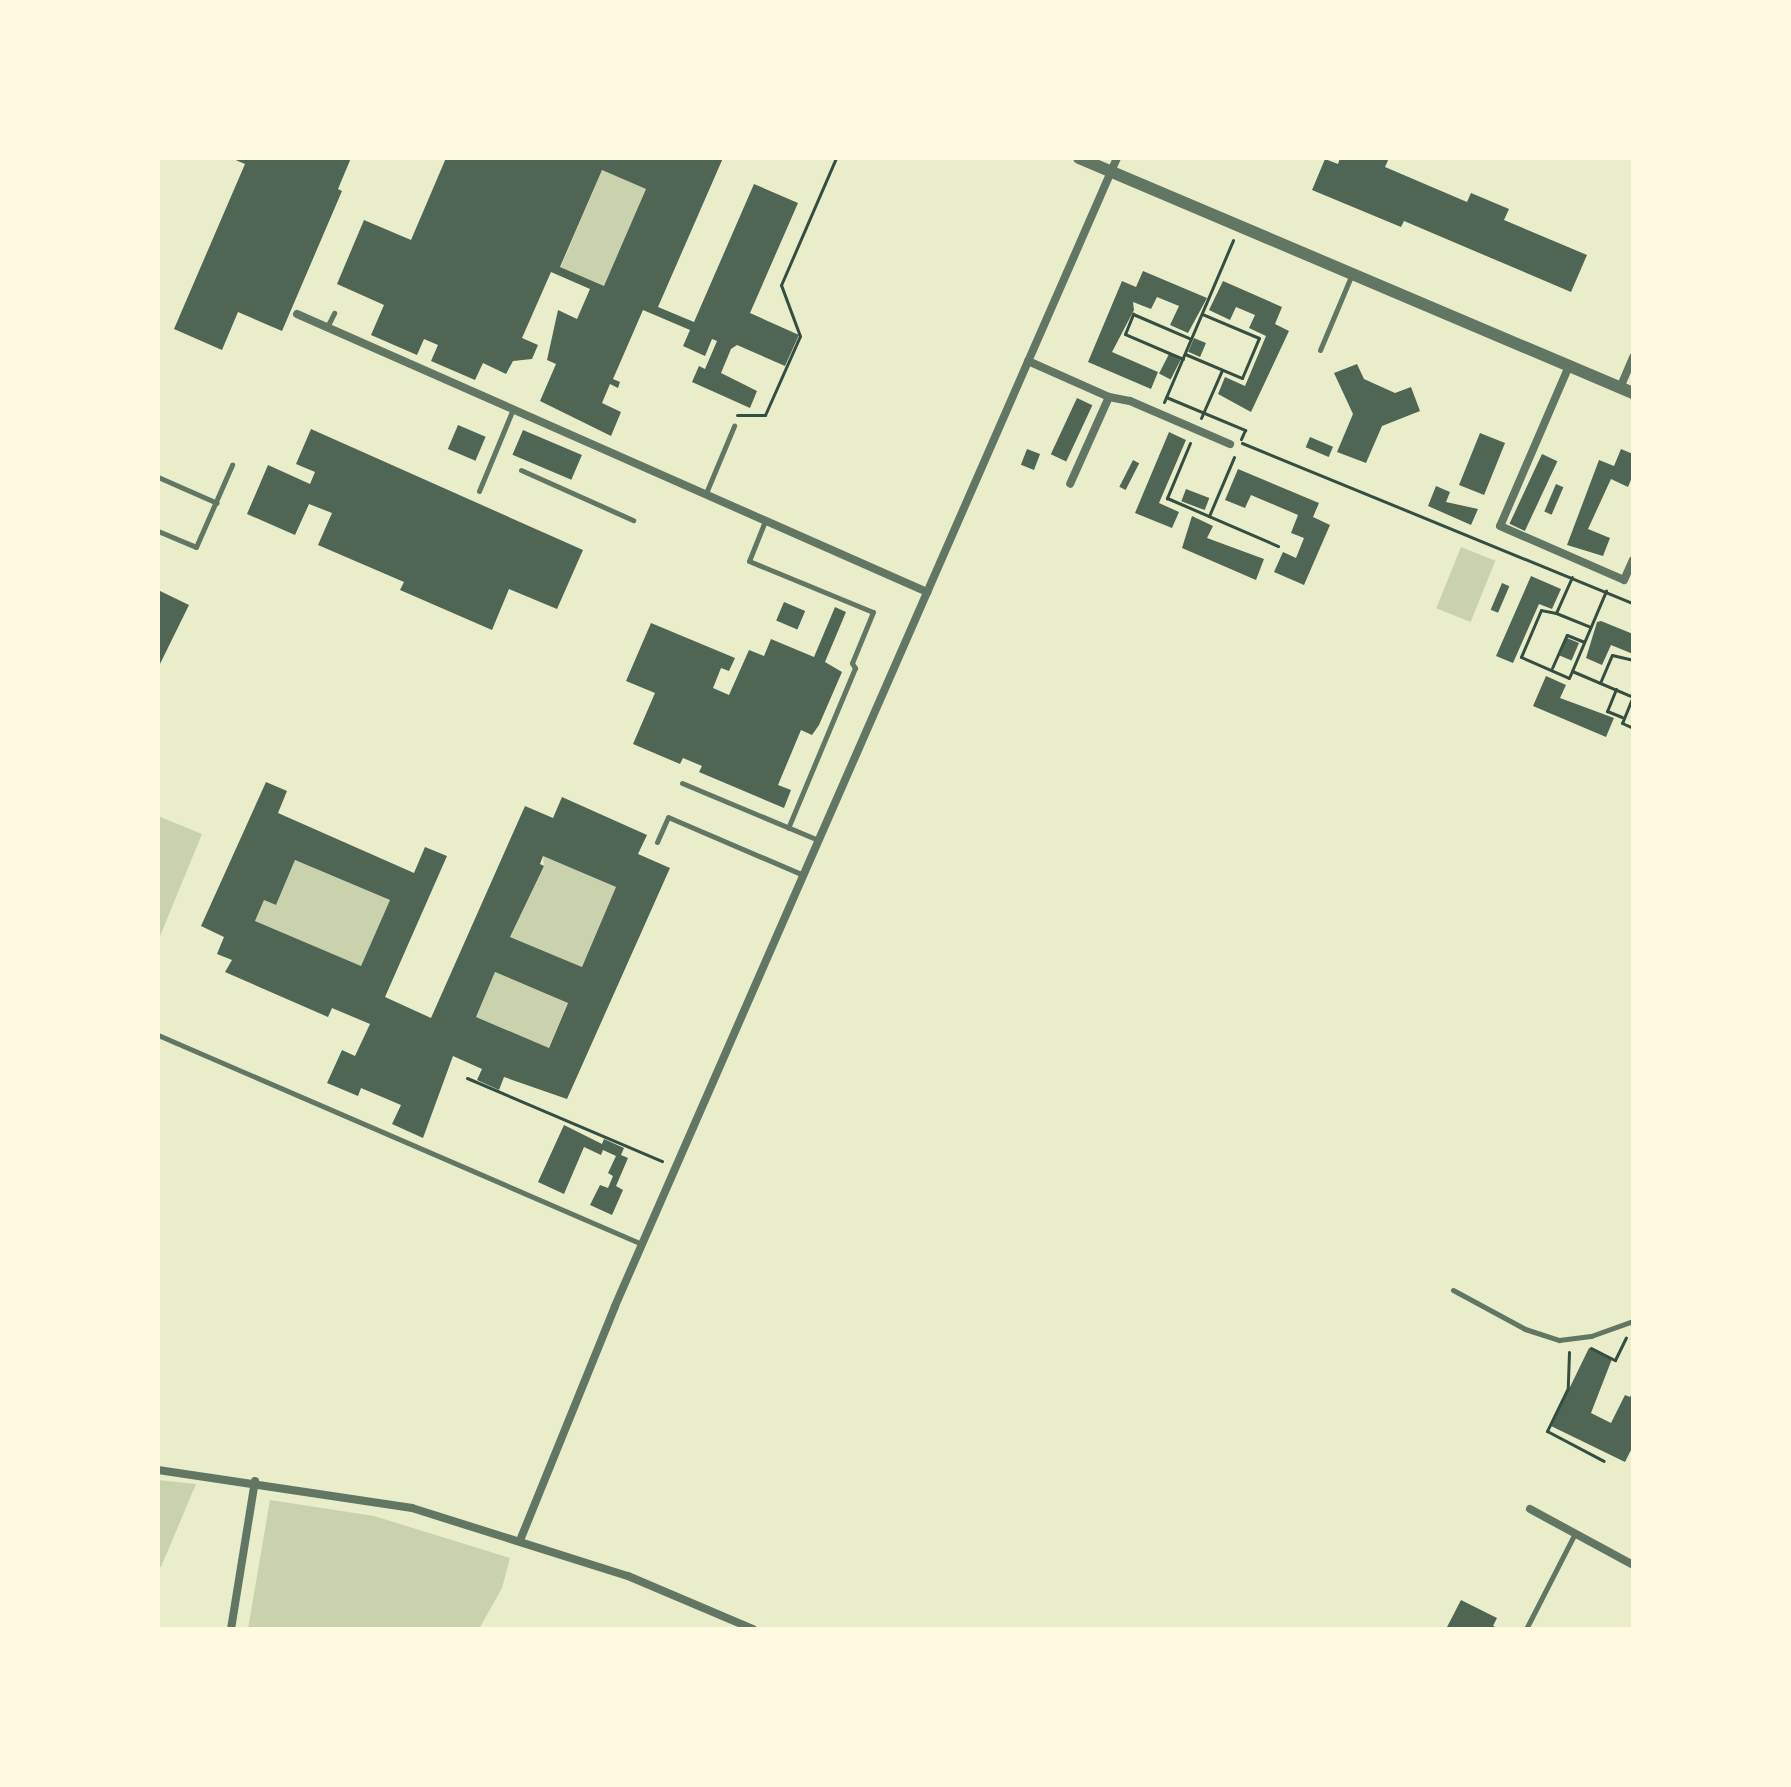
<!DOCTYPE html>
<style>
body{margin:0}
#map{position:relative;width:1791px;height:1787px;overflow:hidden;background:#e9edc9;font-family:"Nunito Sans",sans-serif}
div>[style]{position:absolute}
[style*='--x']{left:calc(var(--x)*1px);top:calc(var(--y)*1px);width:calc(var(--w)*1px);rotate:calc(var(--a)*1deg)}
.green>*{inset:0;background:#cad2ad;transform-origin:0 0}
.building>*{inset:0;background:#4f6655;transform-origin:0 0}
.path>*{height:3px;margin:-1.5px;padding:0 1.5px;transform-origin:1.5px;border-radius:1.5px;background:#344e41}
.service>*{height:5px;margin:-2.5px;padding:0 2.5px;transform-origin:2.5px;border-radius:2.5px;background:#617663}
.minor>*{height:8px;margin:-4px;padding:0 4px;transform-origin:4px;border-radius:4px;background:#617663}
.tertiary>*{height:12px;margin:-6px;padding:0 6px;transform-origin:6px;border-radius:6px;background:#617663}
span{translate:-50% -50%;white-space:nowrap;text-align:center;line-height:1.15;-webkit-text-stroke:6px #fefae0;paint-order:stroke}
.frame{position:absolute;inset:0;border:160px solid #fefae0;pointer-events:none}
</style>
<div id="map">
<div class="green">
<div style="left:602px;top:170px;width:48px;height:106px;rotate:23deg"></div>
<div style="left:1461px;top:547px;width:37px;height:66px;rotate:22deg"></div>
<div style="clip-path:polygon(158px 816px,202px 834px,158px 941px)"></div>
<div style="clip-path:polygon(543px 856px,616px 887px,582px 967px,510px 937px,544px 866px)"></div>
<div style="clip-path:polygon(295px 860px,390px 900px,361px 966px,255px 921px,264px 900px,276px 905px)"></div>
<div style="left:495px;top:972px;width:79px;height:49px;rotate:23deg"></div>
<div style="clip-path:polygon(158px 1480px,196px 1484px,161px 1567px,158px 1566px)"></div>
<div style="clip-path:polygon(270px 1500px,374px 1516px,510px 1558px,502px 1588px,479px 1629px,248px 1629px)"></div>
</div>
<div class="building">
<div style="clip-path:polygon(231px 158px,351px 158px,338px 189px,342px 191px,282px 331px,238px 312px,222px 350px,174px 329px,245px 164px)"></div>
<div style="clip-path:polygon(evenodd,446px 158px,723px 158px,658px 307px,694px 322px,754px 184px,798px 203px,750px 313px,799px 335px,785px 366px,737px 345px,731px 349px,721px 373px,757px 391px,750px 408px,692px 382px,699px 366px,705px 369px,717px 341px,712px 339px,705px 356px,683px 346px,690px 330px,643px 310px,613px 379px,620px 382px,618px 388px,610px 384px,602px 403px,621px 412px,611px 436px,540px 401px,556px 364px,547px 360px,558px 310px,577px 319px,590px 289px,551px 272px,522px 338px,538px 345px,532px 359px,513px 361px,506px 374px,483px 363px,475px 380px,431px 361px,438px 345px,424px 339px,417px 355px,371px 335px,384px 305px,337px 284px,364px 220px,411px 240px,446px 158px,602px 170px,646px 189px,604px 286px,560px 267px,602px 170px)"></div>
<div style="clip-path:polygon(1340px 158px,1389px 158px,1385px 167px,1467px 202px,1471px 193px,1509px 209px,1504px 220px,1587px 255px,1571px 292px,1404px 221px,1401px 227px,1312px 190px,1325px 159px,1338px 164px)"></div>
<div style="clip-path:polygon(1143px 271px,1207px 298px,1188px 333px,1170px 325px,1179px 306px,1157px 297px,1151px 309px,1133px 302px,1134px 310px,1112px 352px,1158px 372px,1151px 389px,1088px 362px,1122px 281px,1136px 287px)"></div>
<div style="clip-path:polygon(1223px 281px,1282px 307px,1275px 324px,1289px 331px,1251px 412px,1218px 394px,1225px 377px,1245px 386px,1266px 336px,1249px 328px,1255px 315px,1236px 307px,1230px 320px,1209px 310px)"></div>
<div style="left:1194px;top:338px;width:13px;height:15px;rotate:23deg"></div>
<div style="left:1169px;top:354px;width:13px;height:22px;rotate:27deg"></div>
<div style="clip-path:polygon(1357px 364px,1364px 379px,1395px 393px,1411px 387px,1420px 411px,1382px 426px,1366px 463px,1337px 452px,1353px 414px,1334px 373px)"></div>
<div style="left:1077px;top:398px;width:17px;height:62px;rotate:25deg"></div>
<div style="left:458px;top:425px;width:30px;height:26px;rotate:23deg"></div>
<div style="clip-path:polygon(311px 429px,583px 550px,557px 609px,509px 589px,492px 630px,400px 590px,404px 582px,318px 545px,332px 513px,309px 504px,295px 535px,247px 514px,268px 465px,310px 484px,315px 472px,296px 464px)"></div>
<div style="left:523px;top:430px;width:64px;height:27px;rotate:23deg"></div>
<div style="clip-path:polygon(1169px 432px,1186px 440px,1159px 503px,1179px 512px,1172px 528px,1135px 513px)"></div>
<div style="left:1480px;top:433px;width:27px;height:56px;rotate:22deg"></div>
<div style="left:1310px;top:437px;width:25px;height:11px;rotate:23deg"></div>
<div style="left:1027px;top:449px;width:14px;height:17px;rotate:21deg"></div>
<div style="clip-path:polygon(1621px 449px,1633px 454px,1633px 475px,1628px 487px,1611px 479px,1588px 529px,1610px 538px,1603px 556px,1567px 545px,1599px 460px,1614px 466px)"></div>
<div style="left:1542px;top:454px;width:17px;height:77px;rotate:25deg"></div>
<div style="left:1133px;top:460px;width:7px;height:30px;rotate:27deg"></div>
<div style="clip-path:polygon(1238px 469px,1319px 503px,1313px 517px,1330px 525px,1304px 585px,1274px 572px,1283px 552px,1296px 558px,1304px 538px,1291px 533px,1298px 515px,1251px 495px,1245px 508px,1225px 500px)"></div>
<div style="left:1556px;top:484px;width:8px;height:30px;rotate:23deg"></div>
<div style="clip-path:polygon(1436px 486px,1450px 492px,1446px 502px,1478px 509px,1471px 525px,1428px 506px)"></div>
<div style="left:1186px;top:489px;width:25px;height:13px;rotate:21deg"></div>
<div style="clip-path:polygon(1192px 516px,1213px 526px,1207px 538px,1264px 559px,1256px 580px,1182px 548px)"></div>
<div style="clip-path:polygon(1531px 576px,1561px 589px,1552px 609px,1539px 604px,1513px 663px,1496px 656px)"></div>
<div style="left:1502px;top:583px;width:8px;height:29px;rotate:23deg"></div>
<div style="clip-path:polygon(158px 590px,189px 605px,158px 668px)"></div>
<div style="left:784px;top:602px;width:23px;height:20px;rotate:23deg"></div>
<div style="clip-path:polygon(835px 607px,846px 612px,825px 662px,842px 672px,819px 725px,812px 735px,801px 730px,778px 785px,791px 790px,784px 808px,699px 772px,702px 766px,683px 758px,680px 764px,633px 744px,655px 693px,626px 681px,651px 623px,735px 658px,729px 671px,721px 668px,713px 688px,729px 695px,749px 650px,764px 656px,771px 639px,814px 657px)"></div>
<div style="clip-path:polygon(1601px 621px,1633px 634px,1633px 654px,1611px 645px,1602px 665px,1586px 658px,1597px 622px)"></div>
<div style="left:1567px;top:638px;width:13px;height:19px;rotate:23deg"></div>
<div style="clip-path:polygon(1546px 676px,1566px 685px,1560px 698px,1614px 718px,1606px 737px,1533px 706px)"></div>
<div style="clip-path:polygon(evenodd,266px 782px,287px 791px,278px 813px,414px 873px,425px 847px,447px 856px,385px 997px,431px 1018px,525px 806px,553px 818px,562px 797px,647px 835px,638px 854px,670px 868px,567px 1099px,504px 1077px,499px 1090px,477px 1080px,482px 1069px,453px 1056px,423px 1138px,392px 1124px,401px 1105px,361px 1088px,358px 1096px,327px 1083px,342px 1050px,355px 1056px,370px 1024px,332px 1008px,328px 1017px,225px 972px,232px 960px,217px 954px,224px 937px,201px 926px,266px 782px,543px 856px,616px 887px,582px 967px,510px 937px,544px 866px,540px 864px,543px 856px,266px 782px,295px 860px,390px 900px,361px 966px,255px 921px,264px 900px,276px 905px,295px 860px,266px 782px,495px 972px,568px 1003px,549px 1048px,476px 1017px,495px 972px)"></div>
<div style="clip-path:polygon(564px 1125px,602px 1144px,604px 1139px,624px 1148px,621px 1155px,628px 1158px,616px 1186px,623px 1190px,612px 1215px,590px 1205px,600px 1185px,608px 1188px,613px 1176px,608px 1173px,616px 1156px,603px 1150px,601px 1155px,584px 1147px,564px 1194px,538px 1182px)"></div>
<div style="clip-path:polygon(1589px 1348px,1612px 1359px,1591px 1413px,1611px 1423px,1625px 1395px,1630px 1397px,1633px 1391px,1633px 1446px,1625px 1462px,1551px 1426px)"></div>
<div style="clip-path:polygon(1461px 1600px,1497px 1618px,1493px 1626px,1500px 1629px,1446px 1629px)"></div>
</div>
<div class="path">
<div style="--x:1185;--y:354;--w:62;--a:22.8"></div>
<div style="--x:1242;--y:378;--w:43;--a:-67"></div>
<div style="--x:1259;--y:338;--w:62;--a:-157.2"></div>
<div style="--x:1183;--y:359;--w:63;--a:-156.7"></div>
<div style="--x:1125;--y:334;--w:22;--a:-68"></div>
<div style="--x:1133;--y:314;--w:63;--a:23.3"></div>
<div style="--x:1166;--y:397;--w:86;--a:22.7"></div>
<div style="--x:1245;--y:430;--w:10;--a:114"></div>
<div style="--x:1164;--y:402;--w:176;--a:-66.9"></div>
<div style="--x:737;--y:415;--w:28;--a:0"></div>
<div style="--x:765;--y:415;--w:86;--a:-66.1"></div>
<div style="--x:800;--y:336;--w:54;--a:-110.4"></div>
<div style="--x:781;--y:285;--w:138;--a:-66.6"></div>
<div style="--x:1201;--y:418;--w:52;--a:-66.4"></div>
<div style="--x:1190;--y:443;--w:60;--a:112.7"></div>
<div style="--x:1167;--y:498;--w:121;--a:23.4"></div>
<div style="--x:1242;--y:443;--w:422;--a:22.3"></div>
<div style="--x:1209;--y:516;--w:64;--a:-67"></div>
<div style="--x:1572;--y:577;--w:39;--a:114"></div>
<div style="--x:1556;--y:613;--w:15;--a:-169"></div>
<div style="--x:1541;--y:610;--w:51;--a:113.1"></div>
<div style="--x:1521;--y:657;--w:52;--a:23.6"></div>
<div style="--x:1569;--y:678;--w:95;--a:-67"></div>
<div style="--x:1556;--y:613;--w:37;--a:22"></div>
<div style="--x:1552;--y:668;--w:36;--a:-66"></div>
<div style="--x:1567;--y:635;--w:18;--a:22"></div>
<div style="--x:1572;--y:671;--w:66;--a:23.1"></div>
<div style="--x:1600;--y:683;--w:30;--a:-67"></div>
<div style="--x:1612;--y:655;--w:22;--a:13"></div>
<div style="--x:1616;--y:689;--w:24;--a:112"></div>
<div style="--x:1607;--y:711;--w:16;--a:22"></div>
<div style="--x:1633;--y:696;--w:29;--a:112"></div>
<div style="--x:1622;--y:723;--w:12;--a:24"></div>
<div style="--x:467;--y:1078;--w:212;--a:23.1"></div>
<div style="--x:1591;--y:1348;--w:27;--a:27"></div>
<div style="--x:1615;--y:1360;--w:25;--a:-64"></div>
<div style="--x:1569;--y:1352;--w:36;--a:92"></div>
<div style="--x:1568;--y:1388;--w:48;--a:116"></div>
<div style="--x:1547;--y:1431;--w:64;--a:27.8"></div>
</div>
<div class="service">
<div style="--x:327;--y:327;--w:16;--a:-63"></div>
<div style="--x:1320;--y:350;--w:82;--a:-67.2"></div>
<div style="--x:521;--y:470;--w:123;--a:24.1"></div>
<div style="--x:158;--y:477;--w:64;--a:23.8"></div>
<div style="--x:479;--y:491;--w:89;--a:-67.5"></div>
<div style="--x:706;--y:493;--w:73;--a:-67.3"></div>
<div style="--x:765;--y:521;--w:43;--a:111.8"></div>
<div style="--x:749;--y:561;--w:134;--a:22.4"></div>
<div style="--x:873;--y:612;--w:55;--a:112.4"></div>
<div style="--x:852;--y:663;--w:6;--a:59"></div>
<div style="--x:855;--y:668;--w:173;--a:112.7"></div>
<div style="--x:158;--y:531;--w:41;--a:22.8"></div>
<div style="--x:196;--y:547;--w:90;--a:-66.3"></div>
<div style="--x:682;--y:783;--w:147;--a:22.7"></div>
<div style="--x:657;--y:842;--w:27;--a:-66"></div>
<div style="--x:668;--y:817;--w:147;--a:23.2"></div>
<div style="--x:158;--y:1035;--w:527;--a:23.36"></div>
<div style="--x:1453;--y:1290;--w:82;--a:28.4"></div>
<div style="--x:1525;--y:1329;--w:36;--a:18"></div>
<div style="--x:1559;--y:1340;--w:32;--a:-7"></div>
<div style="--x:1591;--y:1336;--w:45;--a:-19.7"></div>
<div style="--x:1526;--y:1629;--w:106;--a:-62.9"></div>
</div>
<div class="minor">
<div style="--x:297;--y:314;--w:689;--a:23.81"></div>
<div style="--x:1028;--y:361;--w:89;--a:24"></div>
<div style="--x:1109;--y:397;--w:95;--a:114.1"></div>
<div style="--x:1569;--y:366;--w:174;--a:113.3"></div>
<div style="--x:1500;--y:526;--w:135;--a:23.5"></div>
<div style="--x:1624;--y:580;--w:22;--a:-66"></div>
<div style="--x:1620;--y:388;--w:34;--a:-67"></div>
<div style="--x:1109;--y:397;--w:21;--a:11"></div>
<div style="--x:1130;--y:401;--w:109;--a:23.3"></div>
<div style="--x:158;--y:1470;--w:257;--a:8.5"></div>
<div style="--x:412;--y:1508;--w:226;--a:17.5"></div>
<div style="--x:628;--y:1576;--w:136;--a:23"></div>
<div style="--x:1530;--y:1509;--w:117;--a:28.5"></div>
<div style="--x:521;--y:1538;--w:250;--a:-67.9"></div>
<div style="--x:615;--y:1306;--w:1253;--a:-66.38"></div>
<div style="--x:231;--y:1629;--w:150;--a:-80.8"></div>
</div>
<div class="tertiary">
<div style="--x:1079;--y:158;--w:602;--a:22.99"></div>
</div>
<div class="frame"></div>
</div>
